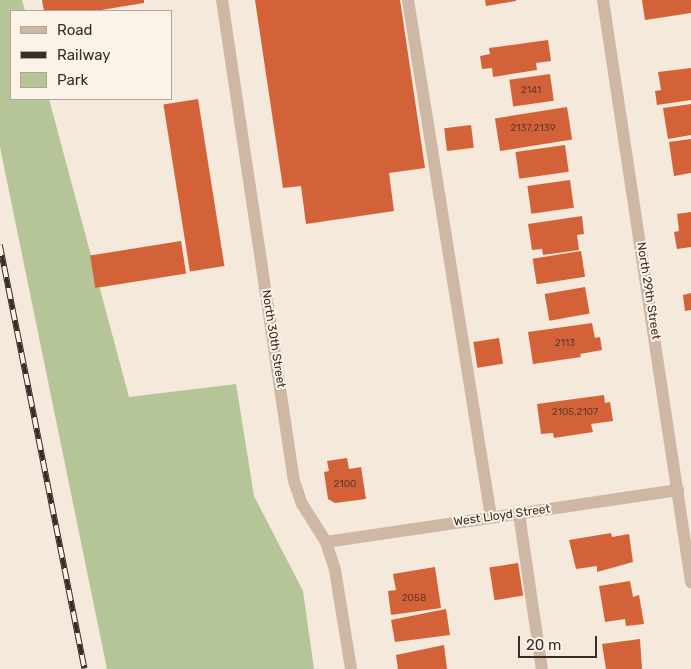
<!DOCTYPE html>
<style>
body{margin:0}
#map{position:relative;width:691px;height:669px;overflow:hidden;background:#f4e9da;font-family:Rubik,sans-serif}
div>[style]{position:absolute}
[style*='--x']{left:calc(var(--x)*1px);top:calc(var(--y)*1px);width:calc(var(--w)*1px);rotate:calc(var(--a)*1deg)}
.green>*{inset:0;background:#b5c598}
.building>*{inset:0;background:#d36239;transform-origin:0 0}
.service>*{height:12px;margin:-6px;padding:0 6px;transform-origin:6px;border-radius:6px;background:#ceb8a5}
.minor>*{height:12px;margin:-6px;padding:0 6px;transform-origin:6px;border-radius:6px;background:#ceb8a5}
.rail>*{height:5.5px;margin-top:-2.75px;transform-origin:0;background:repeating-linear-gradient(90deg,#fbf3e7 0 11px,#392d27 0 22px);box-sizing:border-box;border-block:1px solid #392d27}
span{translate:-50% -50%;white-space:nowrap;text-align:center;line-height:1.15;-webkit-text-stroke:4px #fbf3e7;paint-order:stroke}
.number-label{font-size:10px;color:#603a2c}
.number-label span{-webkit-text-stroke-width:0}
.street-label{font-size:12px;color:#392d27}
.legend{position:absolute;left:10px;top:10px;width:162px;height:90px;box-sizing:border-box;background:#fbf3e7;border:1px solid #ada49a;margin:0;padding:6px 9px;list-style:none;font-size:15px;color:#392d27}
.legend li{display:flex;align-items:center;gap:10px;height:25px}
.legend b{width:25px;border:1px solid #ada49a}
.scale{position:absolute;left:518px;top:636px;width:79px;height:22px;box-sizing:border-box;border:2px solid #392d27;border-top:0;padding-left:6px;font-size:15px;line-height:18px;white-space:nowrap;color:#392d27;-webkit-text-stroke:4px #fbf3e7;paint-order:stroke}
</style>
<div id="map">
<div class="green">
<div style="clip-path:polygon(0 0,22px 0,25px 11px,11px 11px,11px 99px,49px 99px,129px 397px,236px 384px,254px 496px,303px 591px,314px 669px,107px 669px,0 147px)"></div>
</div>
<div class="building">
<div style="clip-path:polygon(42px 0,144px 0,144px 3px,95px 11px,44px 11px)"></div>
<div style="clip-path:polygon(255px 0,400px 0,425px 168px,389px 173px,394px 211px,306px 224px,301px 186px,283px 188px)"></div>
<div style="clip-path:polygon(485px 0,516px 0,516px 1px,486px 6px)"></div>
<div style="clip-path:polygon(642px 0,691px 0,691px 13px,645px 20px)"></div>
<div style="clip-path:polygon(548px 40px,551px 61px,536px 63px,537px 70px,493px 77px,492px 68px,482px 69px,480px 56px,490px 54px,489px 48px)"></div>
<div style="clip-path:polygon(691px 68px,691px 100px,657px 105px,655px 91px,661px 90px,658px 72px)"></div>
<div style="left:550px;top:74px;width:27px;height:41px;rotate:82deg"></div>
<div style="left:198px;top:99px;width:169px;height:35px;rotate:81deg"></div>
<div style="clip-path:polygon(691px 104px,691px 135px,668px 139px,663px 108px)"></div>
<div style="left:567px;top:107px;width:33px;height:73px;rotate:81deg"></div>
<div style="left:471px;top:125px;width:23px;height:27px;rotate:83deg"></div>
<div style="clip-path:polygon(691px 139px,691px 173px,674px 176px,669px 142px)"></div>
<div style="left:565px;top:145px;width:27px;height:50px;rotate:82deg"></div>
<div style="left:570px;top:180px;width:28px;height:43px;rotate:82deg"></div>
<div style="clip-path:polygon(691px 212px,691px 247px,677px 249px,674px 232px,679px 231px,677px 214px)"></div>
<div style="clip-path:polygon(582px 216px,584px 234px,577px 235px,579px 250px,543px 255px,542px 249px,532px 250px,528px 224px)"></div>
<div style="left:181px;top:241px;width:33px;height:92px;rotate:81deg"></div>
<div style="left:581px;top:251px;width:26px;height:49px;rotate:81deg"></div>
<div style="left:585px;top:287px;width:27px;height:41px;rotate:80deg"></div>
<div style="clip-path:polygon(691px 293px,691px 310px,685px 311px,683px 295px)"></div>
<div style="clip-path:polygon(592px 323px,595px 338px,600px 337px,602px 350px,580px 354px,581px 357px,533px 364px,528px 332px)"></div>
<div style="left:499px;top:338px;width:26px;height:26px;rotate:81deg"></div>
<div style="clip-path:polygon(604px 395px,605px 403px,610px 402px,613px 421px,591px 424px,593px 432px,554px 438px,553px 433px,541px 434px,537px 404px)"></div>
<div style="clip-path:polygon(347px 458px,349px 469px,361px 467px,366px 499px,335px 503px,328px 499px,324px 472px,329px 471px,327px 461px)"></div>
<div style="clip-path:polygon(611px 533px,612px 537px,629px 534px,633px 562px,597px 572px,597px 566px,576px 569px,569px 540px)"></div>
<div style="left:518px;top:563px;width:33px;height:29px;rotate:81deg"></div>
<div style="clip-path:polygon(435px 567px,441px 608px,391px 615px,388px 591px,396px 590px,393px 574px)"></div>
<div style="clip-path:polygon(630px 581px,633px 597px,639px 595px,644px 624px,626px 626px,625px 619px,605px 622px,599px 586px)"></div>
<div style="clip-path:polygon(446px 609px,450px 635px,395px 642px,391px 620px)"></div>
<div style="clip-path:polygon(640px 639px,642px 669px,606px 669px,602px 644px)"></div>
<div style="clip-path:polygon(444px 645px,447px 669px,398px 669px,396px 655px)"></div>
</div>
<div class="service">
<div style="--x:408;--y:0;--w:524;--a:80.88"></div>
<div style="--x:519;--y:514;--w:157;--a:81.6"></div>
</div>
<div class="minor">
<div style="--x:222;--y:0;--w:486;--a:81.5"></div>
<div style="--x:294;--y:481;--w:24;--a:71"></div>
<div style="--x:302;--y:504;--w:45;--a:57.7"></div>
<div style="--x:326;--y:542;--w:29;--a:72"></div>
<div style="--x:335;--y:570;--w:100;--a:80.8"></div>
<div style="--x:603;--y:0;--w:589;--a:81.4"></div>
<div style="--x:326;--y:542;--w:356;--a:-8.4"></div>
</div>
<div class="rail">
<div style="--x:0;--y:245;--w:432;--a:78.7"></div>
</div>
<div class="number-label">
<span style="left:531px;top:91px">2141</span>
<span style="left:533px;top:129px">2137,2139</span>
<span style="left:565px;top:344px">2113</span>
<span style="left:575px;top:413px">2105,2107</span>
<span style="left:345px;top:485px">2100</span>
<span style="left:414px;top:599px">2058</span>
</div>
<div class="street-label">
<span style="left:648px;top:291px;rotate:81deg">North 29th Street</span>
<span style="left:273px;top:339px;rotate:81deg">North 30th Street</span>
<span style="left:502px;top:516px;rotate:-8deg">West Lloyd Street</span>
</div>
<ul class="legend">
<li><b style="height:6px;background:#ceb8a5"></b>Road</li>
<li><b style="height:6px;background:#392d27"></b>Railway</li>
<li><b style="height:14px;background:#b5c598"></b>Park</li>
</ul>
<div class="scale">20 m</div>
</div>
